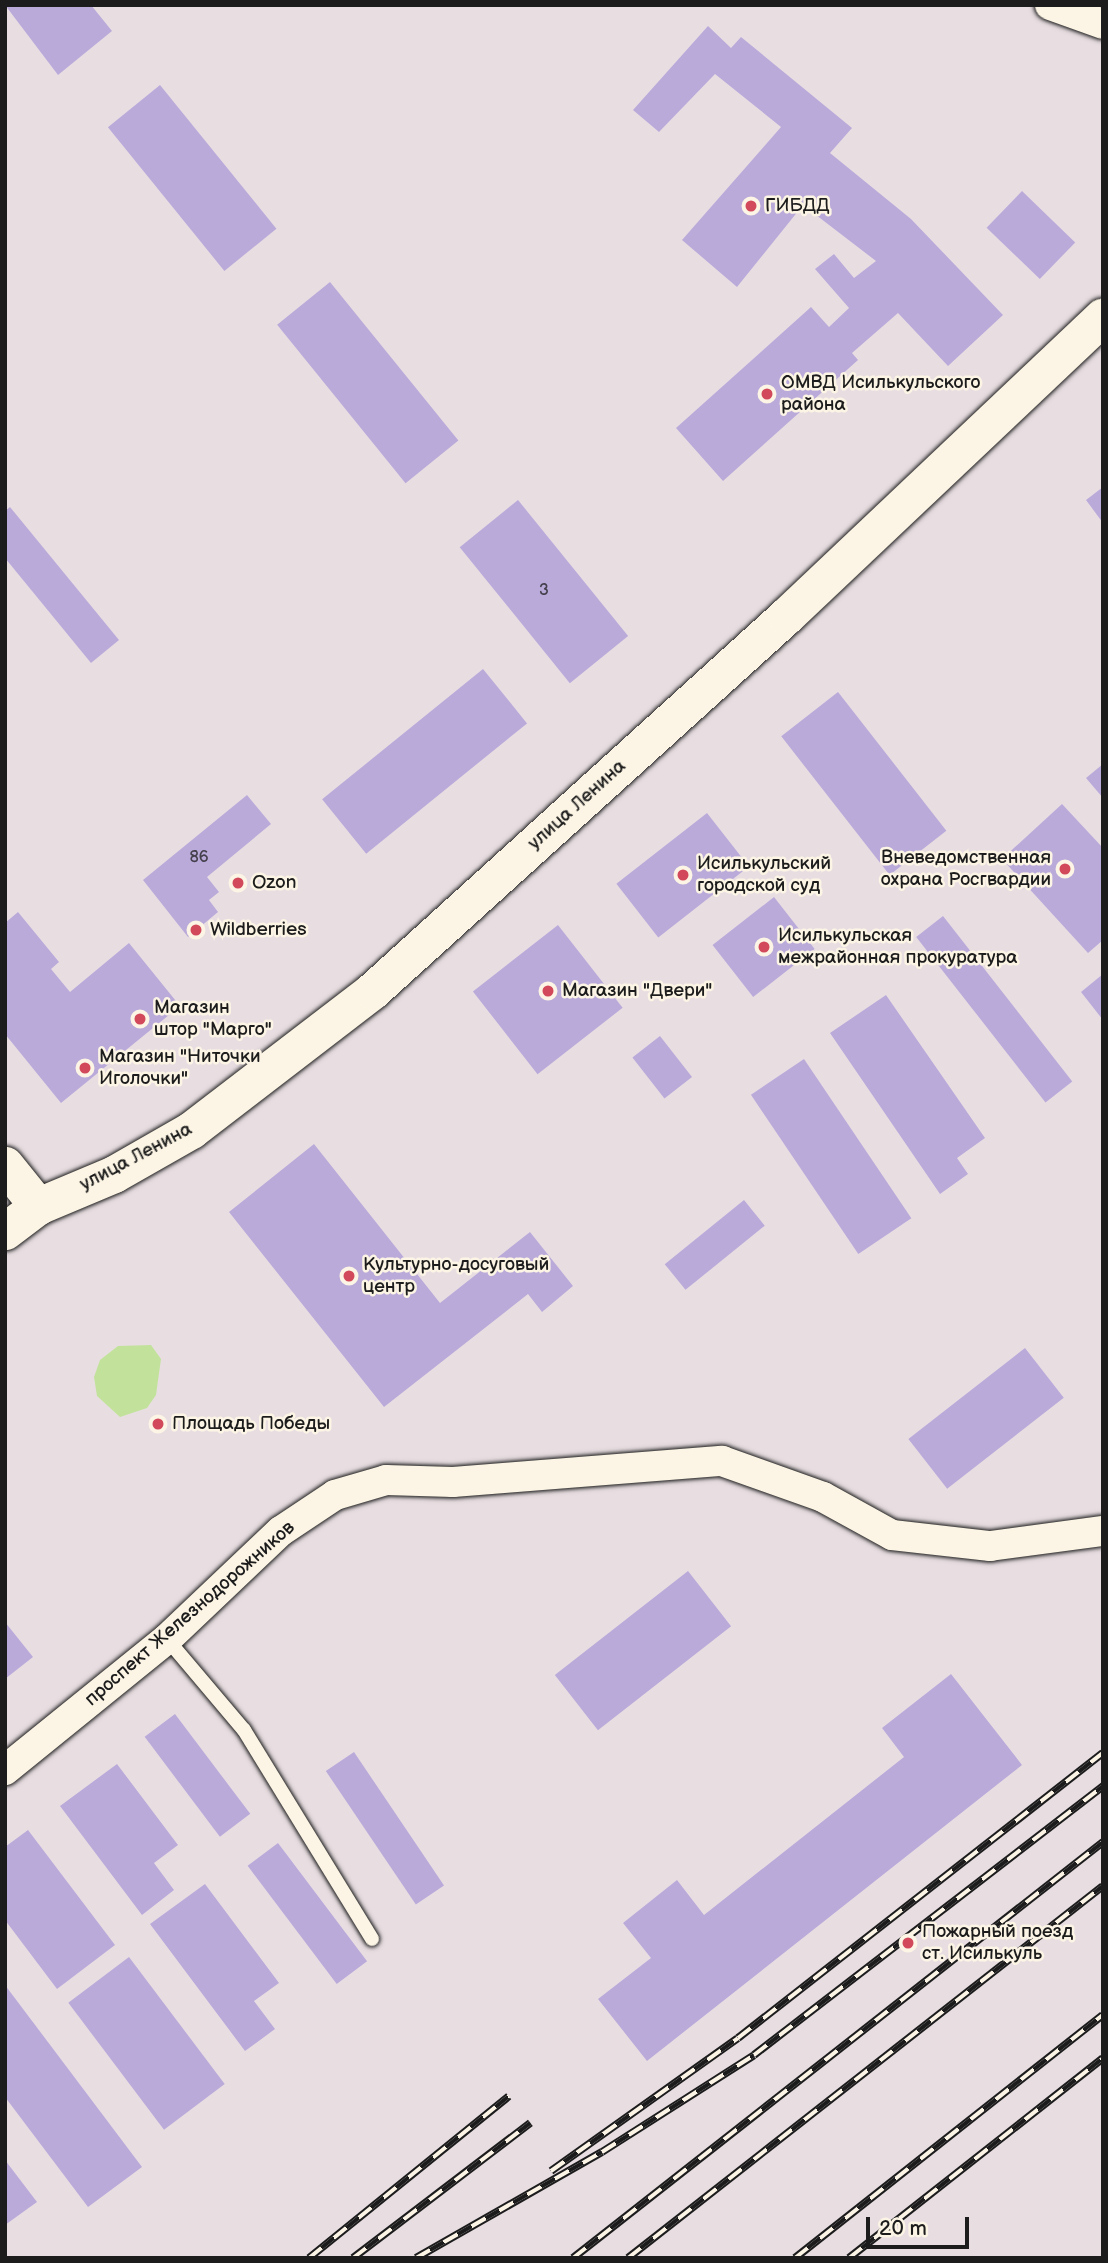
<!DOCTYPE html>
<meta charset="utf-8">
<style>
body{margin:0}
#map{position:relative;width:1108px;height:2263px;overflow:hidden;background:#e8dee2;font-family:"Balsamiq Sans",sans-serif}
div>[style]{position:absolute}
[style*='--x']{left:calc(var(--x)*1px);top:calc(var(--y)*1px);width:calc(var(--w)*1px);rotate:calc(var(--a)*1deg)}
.green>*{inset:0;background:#c2e29b}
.building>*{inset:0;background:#baaada;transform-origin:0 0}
.roads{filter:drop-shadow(0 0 2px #1c1c1c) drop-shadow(0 0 2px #1c1c1c)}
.service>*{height:14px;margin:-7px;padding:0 7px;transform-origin:7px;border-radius:7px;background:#fcf5e5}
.minor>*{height:30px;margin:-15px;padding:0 15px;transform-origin:15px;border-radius:15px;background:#fcf5e5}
.tertiary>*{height:37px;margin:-18.5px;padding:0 18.5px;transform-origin:18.5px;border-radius:18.5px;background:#fcf5e5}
.rail>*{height:8px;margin-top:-4px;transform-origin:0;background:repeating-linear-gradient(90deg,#fcf5e5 0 16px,#1c1c1c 0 32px);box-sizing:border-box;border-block:2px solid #1c1c1c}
.dots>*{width:19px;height:19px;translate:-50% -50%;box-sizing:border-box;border:4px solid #fcf5e5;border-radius:50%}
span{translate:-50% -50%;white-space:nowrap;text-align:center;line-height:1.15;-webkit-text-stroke:5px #fcf5e5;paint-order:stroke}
.number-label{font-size:16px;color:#44404c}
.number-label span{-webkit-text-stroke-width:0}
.poi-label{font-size:19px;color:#1c1c1c}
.left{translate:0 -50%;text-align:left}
.right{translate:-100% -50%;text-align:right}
.street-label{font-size:19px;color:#1c1c1c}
.frame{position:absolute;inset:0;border:7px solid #1c1c1c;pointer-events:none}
.scale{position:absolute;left:866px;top:2217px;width:103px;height:32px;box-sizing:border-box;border:4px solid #1c1c1c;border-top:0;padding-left:9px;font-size:21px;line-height:24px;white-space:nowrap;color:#1c1c1c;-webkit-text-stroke:5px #fcf5e5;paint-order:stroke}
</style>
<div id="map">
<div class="green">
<div style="clip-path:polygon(151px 1345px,161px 1359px,156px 1395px,147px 1408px,120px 1417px,97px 1396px,94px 1377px,100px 1360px,118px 1346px)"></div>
</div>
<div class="building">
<div style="clip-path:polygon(5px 5px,91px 5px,112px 31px,58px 75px)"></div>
<div style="clip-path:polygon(708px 26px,731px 48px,741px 37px,852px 128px,830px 153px,911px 219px,1003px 315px,948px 366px,898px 313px,852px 353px,858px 360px,723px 481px,676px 428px,811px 307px,829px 327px,849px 308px,815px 269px,834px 254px,854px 278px,876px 261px,803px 205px,737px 287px,682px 240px,781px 127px,715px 74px,659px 132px,633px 110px)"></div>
<div style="left:160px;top:85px;width:185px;height:67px;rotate:51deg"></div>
<div style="left:1022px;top:191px;width:74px;height:51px;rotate:44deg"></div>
<div style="left:330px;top:282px;width:204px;height:68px;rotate:51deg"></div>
<div style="clip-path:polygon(1103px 487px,1103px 523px,1086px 500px)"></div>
<div style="left:518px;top:500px;width:175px;height:75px;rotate:51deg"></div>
<div style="clip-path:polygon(10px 507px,119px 640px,91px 663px,5px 558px,5px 511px)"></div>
<div style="left:483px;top:669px;width:70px;height:207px;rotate:51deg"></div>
<div style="left:838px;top:692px;width:176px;height:72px;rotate:52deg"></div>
<div style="clip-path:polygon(1103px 764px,1103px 798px,1086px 778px)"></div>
<div style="clip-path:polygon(247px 795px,271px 824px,207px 877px,219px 892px,209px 900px,218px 912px,188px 937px,143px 880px)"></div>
<div style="clip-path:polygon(1062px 804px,1103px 848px,1103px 940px,1088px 953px,1002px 859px)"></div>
<div style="left:707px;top:813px;width:68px;height:115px;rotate:52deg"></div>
<div style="left:774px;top:897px;width:66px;height:78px;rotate:52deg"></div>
<div style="clip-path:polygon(18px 912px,59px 962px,51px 969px,70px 992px,129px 943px,180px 1006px,61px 1103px,5px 1034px,5px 923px)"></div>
<div style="left:943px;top:916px;width:210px;height:34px;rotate:52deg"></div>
<div style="left:558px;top:925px;width:105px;height:108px;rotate:52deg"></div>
<div style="clip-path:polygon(1103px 974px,1103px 1020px,1081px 992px)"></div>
<div style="clip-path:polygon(886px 995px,985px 1138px,957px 1158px,968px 1174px,940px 1194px,830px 1033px)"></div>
<div style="left:660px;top:1036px;width:52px;height:35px;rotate:52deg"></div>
<div style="left:804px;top:1059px;width:192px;height:64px;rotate:56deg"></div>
<div style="clip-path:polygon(314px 1144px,440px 1303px,530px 1232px,573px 1286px,542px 1312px,528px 1294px,384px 1407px,229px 1212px)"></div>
<div style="left:744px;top:1200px;width:33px;height:102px;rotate:51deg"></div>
<div style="left:1025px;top:1348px;width:63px;height:148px;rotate:52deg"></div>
<div style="left:688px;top:1571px;width:70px;height:169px;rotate:52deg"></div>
<div style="clip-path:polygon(5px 1622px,33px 1657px,5px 1679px)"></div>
<div style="clip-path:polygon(951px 1674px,1022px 1765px,647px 2061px,598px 1999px,651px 1958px,623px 1923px,677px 1880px,704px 1915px,904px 1757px,882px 1728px)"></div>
<div style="left:175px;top:1714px;width:125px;height:38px;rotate:53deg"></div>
<div style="left:354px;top:1752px;width:161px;height:34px;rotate:56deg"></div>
<div style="clip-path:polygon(117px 1764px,178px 1845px,154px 1863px,174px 1890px,142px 1915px,60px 1806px)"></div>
<div style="clip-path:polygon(28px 1830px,115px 1945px,57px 1989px,5px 1920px,5px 1847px)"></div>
<div style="left:278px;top:1843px;width:148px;height:38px;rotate:53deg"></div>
<div style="clip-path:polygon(205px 1884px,279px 1983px,254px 2001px,275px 2029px,245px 2051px,150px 1924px)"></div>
<div style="left:129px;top:1957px;width:159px;height:76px;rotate:53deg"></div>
<div style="clip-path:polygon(5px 1985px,142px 2167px,88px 2207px,5px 2097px)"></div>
<div style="clip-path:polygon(5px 2160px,37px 2202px,5px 2225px)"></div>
</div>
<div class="roads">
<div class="service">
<div style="--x:167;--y:1639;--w:119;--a:49.8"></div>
<div style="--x:244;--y:1730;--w:245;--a:58.5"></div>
</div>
<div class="minor">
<div style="--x:1050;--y:5;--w:56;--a:19.7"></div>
<div style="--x:5;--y:1770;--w:208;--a:-39"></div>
<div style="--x:167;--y:1639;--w:157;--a:-43.5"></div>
<div style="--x:281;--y:1531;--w:65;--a:-33.7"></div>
<div style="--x:335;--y:1495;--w:53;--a:-16.4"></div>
<div style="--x:386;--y:1480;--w:67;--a:1.7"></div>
<div style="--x:453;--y:1482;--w:270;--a:-4.5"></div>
<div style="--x:722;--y:1461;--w:107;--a:19.6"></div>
<div style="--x:823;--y:1497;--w:79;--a:28.8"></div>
<div style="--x:892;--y:1535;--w:99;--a:6.4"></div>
<div style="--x:990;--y:1546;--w:114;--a:-7.6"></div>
</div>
<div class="tertiary">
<div style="--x:5;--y:1165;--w:53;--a:51.2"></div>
<div style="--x:5;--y:1231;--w:41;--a:-37.1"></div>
<div style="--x:38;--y:1206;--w:82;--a:-22.8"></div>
<div style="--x:114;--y:1174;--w:89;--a:-29.7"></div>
<div style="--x:191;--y:1130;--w:228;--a:-37.5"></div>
<div style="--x:372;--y:991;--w:559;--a:-42.17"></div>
<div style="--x:786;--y:616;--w:436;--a:-43.4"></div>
</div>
</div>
<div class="rail">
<div style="--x:551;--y:2171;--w:229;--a:-35.4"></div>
<div style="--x:738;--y:2038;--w:463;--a:-38"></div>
<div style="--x:309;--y:2258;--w:257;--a:-39"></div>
<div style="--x:353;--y:2258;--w:223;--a:-37.3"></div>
<div style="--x:416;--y:2258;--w:214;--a:-29.7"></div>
<div style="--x:602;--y:2152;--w:180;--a:-32.5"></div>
<div style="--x:754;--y:2055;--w:441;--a:-37.6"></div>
<div style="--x:573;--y:2258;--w:674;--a:-38.13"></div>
<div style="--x:628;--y:2258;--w:603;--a:-38.07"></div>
<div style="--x:795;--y:2258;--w:392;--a:-38.3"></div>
<div style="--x:849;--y:2258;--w:323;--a:-38.2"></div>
</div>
<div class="dots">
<div style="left:751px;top:206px;background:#d1495b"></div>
<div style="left:767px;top:394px;background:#d1495b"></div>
<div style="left:1065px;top:869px;background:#d1495b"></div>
<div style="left:683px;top:875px;background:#d1495b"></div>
<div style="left:238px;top:883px;background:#d1495b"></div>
<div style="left:196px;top:930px;background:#d1495b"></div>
<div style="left:764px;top:947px;background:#d1495b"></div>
<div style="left:548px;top:991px;background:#d1495b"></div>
<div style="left:140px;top:1019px;background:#d1495b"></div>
<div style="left:85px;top:1068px;background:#d1495b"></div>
<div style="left:349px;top:1276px;background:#d1495b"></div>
<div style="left:158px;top:1424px;background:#d1495b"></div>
<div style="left:908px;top:1943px;background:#d1495b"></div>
</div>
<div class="number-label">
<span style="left:544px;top:591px">3</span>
<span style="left:199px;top:858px">86</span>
</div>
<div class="poi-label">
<span class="left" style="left:765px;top:206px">ГИБДД</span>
<span class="left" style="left:781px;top:394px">ОМВД Исилькульского<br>района</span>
<span class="right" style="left:1051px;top:869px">Вневедомственная<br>охрана Росгвардии</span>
<span class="left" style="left:697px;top:875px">Исилькульский<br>городской суд</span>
<span class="left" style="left:252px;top:883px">Ozon</span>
<span class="left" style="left:210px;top:930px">Wildberries</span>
<span class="left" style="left:778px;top:947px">Исилькульская<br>межрайонная прокуратура</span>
<span class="left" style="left:562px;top:991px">Магазин "Двери"</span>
<span class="left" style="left:154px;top:1019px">Магазин<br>штор "Марго"</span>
<span class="left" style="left:99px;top:1068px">Магазин "Ниточки<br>Иголочки"</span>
<span class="left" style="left:363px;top:1276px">Культурно-досуговый<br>центр</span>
<span class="left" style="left:172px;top:1424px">Площадь Победы</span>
<span class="left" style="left:922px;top:1943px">Пожарный поезд<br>ст. Исилькуль</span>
</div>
<div class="street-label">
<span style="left:577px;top:805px;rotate:-42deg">улица Ленина</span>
<span style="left:136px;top:1157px;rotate:-28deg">улица Ленина</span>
<span style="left:190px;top:1614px;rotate:-41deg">проспект Железнодорожников</span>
</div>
<div class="frame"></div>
<div class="scale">20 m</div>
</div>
